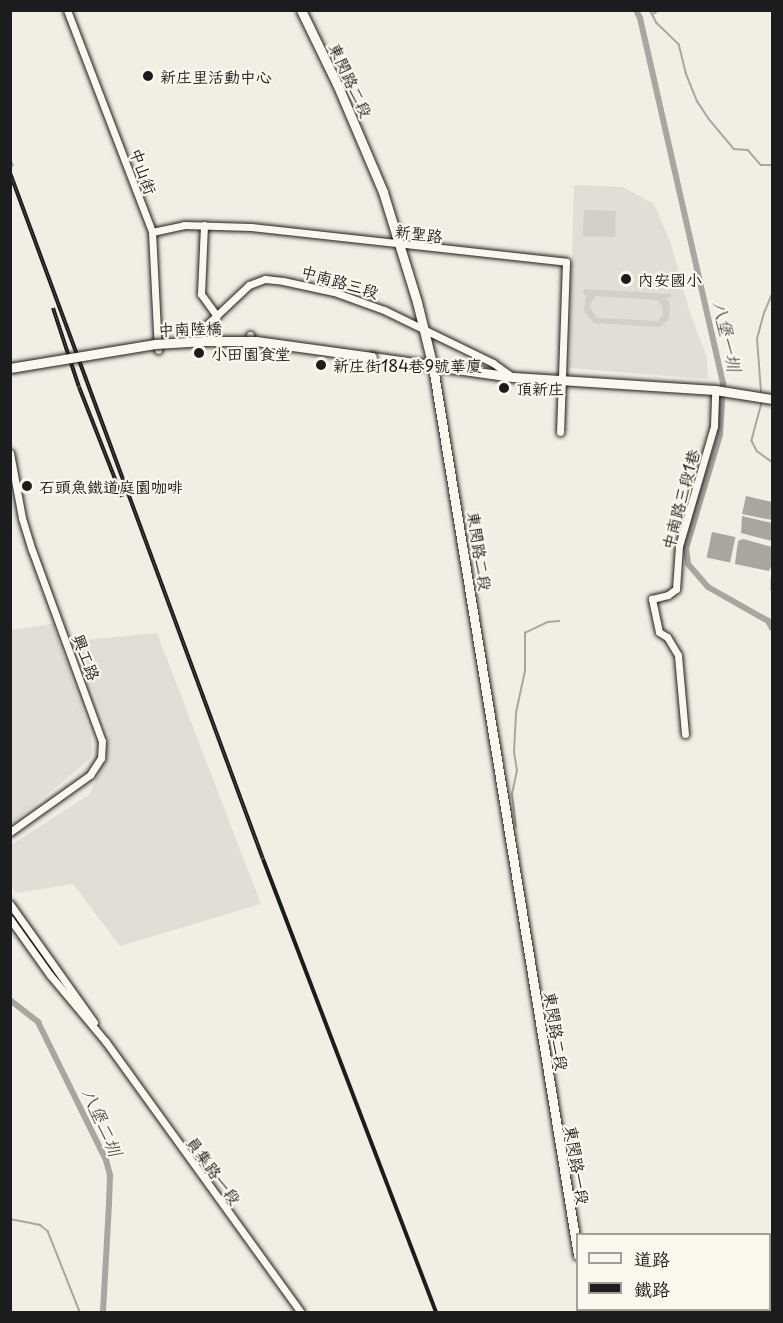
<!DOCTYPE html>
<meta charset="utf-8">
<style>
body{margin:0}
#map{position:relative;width:783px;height:1323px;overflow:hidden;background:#f2eee4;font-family:"Playpen Sans","LXGW WenKai TC",sans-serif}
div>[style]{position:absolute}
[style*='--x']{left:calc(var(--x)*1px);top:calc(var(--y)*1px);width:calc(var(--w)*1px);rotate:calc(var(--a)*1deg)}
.built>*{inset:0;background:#e2ded5}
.green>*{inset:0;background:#d2cfc6;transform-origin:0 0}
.water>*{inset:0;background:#a9a6a0;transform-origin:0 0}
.stream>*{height:1.5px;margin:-0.75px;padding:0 0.75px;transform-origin:0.75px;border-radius:0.75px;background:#a9a6a0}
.canal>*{height:6px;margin:-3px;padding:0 3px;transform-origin:3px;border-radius:3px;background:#a9a6a0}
.roads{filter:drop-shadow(0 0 2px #1c1c1c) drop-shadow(0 0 2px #1c1c1c)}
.street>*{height:7px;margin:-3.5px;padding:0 3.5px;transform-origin:3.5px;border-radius:3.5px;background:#fbf7ec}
.secondary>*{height:9px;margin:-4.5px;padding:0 4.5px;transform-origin:4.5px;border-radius:4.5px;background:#fbf7ec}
.rail>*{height:4px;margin-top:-2px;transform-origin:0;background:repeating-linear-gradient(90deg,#fbf7ec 0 4.5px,#1c1c1c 0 9px);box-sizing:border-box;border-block:2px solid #1c1c1c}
.bridges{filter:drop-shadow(0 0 2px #1c1c1c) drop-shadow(0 0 2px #1c1c1c)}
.secondary-bridge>*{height:9px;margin:-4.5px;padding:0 4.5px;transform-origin:4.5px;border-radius:4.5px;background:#fbf7ec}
.dots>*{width:16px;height:16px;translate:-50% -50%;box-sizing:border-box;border:3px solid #fbf7ec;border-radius:50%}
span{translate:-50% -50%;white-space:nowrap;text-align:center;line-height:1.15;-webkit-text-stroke:4.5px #fbf7ec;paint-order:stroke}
.poi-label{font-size:16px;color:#1c1c1c}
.left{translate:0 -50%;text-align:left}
.street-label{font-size:16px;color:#1c1c1c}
.water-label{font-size:18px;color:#545351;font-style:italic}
.frame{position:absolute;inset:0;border:12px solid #1c1c1c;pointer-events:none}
.legend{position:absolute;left:576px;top:1233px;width:195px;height:78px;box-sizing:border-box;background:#fbf7ec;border:2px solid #a29f99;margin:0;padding:8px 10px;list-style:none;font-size:18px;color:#1c1c1c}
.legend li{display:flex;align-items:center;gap:12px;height:30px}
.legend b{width:30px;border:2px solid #a29f99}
</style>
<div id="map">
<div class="built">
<div style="clip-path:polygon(574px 185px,623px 187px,654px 204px,671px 244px,690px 313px,707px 357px,708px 379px,569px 368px)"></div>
<div style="clip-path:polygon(53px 624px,91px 736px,92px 752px,89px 760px,11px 824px,11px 630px)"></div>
<div style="clip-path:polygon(157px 633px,261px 904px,120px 946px,73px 884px,16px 893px,11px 884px,11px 845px,90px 794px,106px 757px,109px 734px,75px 641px)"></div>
</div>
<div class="green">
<div style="left:584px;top:210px;width:32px;height:26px;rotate:2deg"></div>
<div style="clip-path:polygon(evenodd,584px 289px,671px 294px,671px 298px,667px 298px,670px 305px,669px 319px,660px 327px,594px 323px,584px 311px,586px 295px,583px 294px,584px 289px,596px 296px,657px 300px,662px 306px,663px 314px,658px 321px,597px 318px,589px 306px,596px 296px)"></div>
</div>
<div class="water">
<div style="clip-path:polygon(746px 496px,772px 502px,772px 520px,742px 514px)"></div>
<div style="clip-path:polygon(742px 516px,772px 523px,772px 541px,741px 533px)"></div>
<div style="left:712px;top:532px;width:24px;height:26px;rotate:12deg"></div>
<div style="clip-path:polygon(743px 539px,772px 547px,772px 565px,769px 571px,735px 564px,738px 541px)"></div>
</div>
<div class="stream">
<div style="--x:650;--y:10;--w:15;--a:62"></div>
<div style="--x:657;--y:23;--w:30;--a:44"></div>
<div style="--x:679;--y:44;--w:30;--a:76"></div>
<div style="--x:686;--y:73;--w:31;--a:68"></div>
<div style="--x:698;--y:102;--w:20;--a:57"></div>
<div style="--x:709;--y:119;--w:39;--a:50"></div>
<div style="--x:734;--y:149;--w:14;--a:4"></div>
<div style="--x:748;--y:150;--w:20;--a:49"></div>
<div style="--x:761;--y:165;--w:11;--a:0"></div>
<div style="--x:653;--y:14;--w:6;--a:-31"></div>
<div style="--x:658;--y:11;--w:35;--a:-2"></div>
<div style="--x:10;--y:158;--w:8;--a:67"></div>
<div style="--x:761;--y:392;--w:53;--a:-94.3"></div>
<div style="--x:757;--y:339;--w:27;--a:-75"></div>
<div style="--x:764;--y:313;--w:21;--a:-67"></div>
<div style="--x:762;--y:403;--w:39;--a:105"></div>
<div style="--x:752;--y:441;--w:11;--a:63"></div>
<div style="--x:757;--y:451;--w:19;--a:36"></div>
<div style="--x:772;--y:579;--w:11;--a:90"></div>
<div style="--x:516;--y:827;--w:33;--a:-97"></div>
<div style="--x:512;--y:794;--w:24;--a:-78"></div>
<div style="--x:517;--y:771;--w:18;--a:-99"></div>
<div style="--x:514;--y:753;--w:40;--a:-87.1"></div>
<div style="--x:516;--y:713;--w:43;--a:-77.9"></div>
<div style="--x:525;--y:671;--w:38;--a:-90"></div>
<div style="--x:525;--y:633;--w:25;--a:-26"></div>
<div style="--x:548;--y:622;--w:11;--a:-5"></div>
<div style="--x:10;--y:1219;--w:31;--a:11"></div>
<div style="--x:40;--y:1225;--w:10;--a:37"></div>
<div style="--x:48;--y:1231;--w:87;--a:68.4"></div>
</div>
<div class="canal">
<div style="--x:636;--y:10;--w:9;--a:63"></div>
<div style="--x:640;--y:18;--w:375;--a:77.2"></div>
<div style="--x:723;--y:384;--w:51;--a:93.4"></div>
<div style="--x:720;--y:435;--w:118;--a:106.7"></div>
<div style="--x:686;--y:548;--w:16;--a:83"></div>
<div style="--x:688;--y:564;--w:30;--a:49"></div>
<div style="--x:708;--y:587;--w:69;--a:29.5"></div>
<div style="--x:768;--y:621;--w:8;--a:60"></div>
<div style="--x:10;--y:1000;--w:36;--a:38"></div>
<div style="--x:38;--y:1022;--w:154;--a:63.8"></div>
<div style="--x:106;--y:1160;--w:16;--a:75"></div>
<div style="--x:110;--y:1175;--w:29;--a:92"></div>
<div style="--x:109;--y:1204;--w:108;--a:93.2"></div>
</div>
<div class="roads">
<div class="street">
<div style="--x:67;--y:10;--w:238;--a:69"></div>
<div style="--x:152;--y:232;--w:118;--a:87.1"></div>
<div style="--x:204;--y:225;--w:69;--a:92.5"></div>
<div style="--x:201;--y:294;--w:27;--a:54"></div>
<div style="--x:152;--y:232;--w:33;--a:-12"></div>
<div style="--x:184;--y:225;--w:67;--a:1.7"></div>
<div style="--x:251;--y:227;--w:317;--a:6.3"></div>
<div style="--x:566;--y:262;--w:170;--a:92"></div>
<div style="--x:198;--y:333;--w:70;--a:-43.3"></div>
<div style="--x:249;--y:285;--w:17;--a:-21"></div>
<div style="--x:265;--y:279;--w:18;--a:6"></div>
<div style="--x:283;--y:281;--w:52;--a:12.2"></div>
<div style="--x:334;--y:292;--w:53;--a:19.8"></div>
<div style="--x:384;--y:310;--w:121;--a:25.9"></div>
<div style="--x:493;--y:363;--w:22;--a:36"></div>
<div style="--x:250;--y:335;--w:15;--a:86"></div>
<div style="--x:10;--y:453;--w:66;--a:79.5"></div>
<div style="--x:22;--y:518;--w:34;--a:73"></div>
<div style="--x:32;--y:550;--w:203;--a:69.9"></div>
<div style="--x:102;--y:741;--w:17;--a:93"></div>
<div style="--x:101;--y:758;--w:20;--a:123"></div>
<div style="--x:90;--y:775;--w:98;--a:144.5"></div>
<div style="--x:685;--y:734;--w:79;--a:-95.1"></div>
<div style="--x:678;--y:655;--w:21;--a:-121"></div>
<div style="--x:667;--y:637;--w:9;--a:-148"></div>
<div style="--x:659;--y:632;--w:34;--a:-102"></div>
<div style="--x:652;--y:599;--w:16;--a:-14"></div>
<div style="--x:668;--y:595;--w:10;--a:-37"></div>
<div style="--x:676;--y:589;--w:43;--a:-86"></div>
<div style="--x:679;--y:546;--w:125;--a:-73.7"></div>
<div style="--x:714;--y:426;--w:36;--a:-88"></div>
<div style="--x:10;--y:904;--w:145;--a:54.6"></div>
<div style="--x:10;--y:919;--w:69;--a:54.5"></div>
<div style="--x:50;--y:975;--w:87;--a:50.1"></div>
<div style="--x:106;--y:1042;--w:333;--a:54.2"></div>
</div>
<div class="secondary">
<div style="--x:301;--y:10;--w:82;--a:64.1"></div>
<div style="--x:337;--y:84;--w:117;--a:66.9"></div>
<div style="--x:383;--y:192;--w:115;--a:72.8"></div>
<div style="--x:417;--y:302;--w:67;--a:76.2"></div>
<div style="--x:433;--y:367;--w:900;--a:80.73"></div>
<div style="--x:372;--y:357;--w:142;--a:8.1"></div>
<div style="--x:513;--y:377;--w:202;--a:3.7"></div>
<div style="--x:715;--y:390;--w:58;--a:9"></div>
<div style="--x:586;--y:1310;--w:2;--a:63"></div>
</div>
</div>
<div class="rail">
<div style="--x:10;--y:173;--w:731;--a:69.76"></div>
<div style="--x:263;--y:859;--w:485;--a:69.1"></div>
<div style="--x:53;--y:308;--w:83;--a:71.8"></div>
<div style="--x:79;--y:387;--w:118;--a:68.6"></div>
</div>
<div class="bridges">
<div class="secondary-bridge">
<div style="--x:10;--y:368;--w:147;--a:-9.4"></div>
<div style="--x:155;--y:344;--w:50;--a:-3.4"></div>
<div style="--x:205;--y:341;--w:51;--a:0"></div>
<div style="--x:256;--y:341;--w:117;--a:7.9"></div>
</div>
</div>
<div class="dots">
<div style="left:148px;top:76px;background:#1c1c1c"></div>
<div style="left:626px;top:279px;background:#1c1c1c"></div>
<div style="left:199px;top:353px;background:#1c1c1c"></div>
<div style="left:321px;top:365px;background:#1c1c1c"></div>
<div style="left:504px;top:388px;background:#1c1c1c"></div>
<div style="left:27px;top:486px;background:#1c1c1c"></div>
</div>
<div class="poi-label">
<span class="left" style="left:160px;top:76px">新庄里活動中心</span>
<span class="left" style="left:638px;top:279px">內安國小</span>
<span class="left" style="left:211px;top:353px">小田園食堂</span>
<span class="left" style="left:333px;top:365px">新庄街184巷9號華廈</span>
<span class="left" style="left:516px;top:388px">頂新庄</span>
<span class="left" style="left:39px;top:486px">石頭魚鐵道庭園咖啡</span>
</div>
<div class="street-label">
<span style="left:351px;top:80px;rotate:65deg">東閔路二段</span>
<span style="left:144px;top:171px;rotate:70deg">中山街</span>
<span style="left:419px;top:233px;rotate:7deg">新聖路</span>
<span style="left:340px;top:281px;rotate:16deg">中南路三段</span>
<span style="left:190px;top:328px;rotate:-2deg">中南陸橋</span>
<span style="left:680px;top:499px;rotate:-75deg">中南路三段1巷</span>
<span style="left:480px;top:551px;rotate:81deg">東閔路二段</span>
<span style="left:87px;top:657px;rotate:69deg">興工路</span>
<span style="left:557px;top:1031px;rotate:81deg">東閔路二段</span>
<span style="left:578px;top:1165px;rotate:81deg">東閔路一段</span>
<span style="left:214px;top:1170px;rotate:54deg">員集路一段</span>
</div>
<div class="water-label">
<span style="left:727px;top:336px;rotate:77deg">八堡一圳</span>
<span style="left:102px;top:1122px;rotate:66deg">八堡二圳</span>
</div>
<div class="frame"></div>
<ul class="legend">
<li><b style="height:8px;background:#fbf7ec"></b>道路</li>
<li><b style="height:8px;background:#1c1c1c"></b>鐵路</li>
</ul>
</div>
